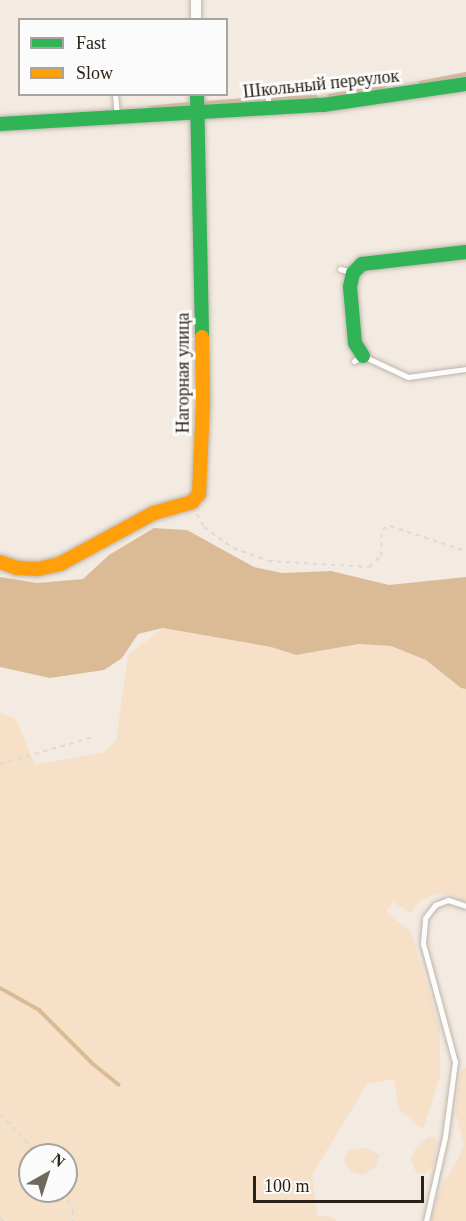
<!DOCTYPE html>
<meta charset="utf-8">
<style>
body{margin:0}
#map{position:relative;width:466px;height:1221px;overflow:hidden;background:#f3eae1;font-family:Georgia,serif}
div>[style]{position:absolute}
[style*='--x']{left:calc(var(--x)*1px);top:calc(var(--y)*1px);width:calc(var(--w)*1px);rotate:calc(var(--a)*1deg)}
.green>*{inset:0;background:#f6e0c8}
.water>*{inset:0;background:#dbbb96}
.stream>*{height:4px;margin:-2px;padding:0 2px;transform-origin:2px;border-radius:2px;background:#dbbb96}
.path>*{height:2px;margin-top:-1px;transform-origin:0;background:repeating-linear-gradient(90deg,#dddad7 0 4.5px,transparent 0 9px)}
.roads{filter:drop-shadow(0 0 2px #bdb5ab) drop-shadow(0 0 2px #bdb5ab)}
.lane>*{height:5px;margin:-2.5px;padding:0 2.5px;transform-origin:2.5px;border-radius:2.5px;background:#fdfcfa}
.street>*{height:10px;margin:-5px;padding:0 5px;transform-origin:5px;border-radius:5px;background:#fdfcfa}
.fast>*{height:14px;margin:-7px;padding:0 7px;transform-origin:7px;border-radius:7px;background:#30b455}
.slow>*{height:14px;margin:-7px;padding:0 7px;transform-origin:7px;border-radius:7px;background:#ff9f0a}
span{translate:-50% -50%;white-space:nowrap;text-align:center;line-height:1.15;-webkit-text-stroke:6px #fbfbfb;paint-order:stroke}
.street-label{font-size:18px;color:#2a2116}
.legend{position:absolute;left:18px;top:18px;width:210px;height:78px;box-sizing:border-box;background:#fbfbfb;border:2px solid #a7a49f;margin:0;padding:8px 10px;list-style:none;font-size:18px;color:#2a2116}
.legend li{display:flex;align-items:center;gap:12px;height:30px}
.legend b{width:30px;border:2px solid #a7a49f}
.north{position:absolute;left:18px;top:1143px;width:60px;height:60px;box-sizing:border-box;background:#fbfbfb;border:2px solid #a7a49f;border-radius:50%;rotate:39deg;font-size:16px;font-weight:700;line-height:24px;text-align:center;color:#2a2116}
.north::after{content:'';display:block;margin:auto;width:21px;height:27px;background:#70675d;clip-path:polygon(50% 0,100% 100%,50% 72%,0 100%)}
.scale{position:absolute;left:253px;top:1176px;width:171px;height:27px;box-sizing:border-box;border:3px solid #2a2116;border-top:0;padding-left:8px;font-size:18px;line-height:21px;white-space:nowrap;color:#2a2116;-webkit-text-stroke:4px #fbfbfb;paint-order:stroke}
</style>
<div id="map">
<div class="green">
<div style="clip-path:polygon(evenodd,163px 628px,271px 647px,296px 655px,359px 644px,391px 646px,426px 660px,461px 688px,466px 689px,466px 902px,450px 894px,437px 894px,421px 900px,410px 913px,393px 902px,386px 912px,411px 932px,440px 1028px,440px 1076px,423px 1129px,399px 1110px,394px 1079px,367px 1084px,312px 1175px,317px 1216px,332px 1217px,337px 1221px,0 1221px,0 713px,16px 719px,35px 765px,105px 752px,116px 740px,128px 655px,163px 628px,30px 1155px,66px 1155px,66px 1191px,30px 1191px,30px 1155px)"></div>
<div style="clip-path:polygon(466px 1067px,466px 1221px,432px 1221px,432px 1214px,443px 1182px,454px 1167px,464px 1145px,455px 1111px,461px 1071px)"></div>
<div style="clip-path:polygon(428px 1137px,434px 1137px,437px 1142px,433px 1166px,425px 1174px,416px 1172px,411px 1160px,415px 1150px)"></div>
<div style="clip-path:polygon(366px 1148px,380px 1155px,375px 1167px,364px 1175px,352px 1172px,344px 1162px,347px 1151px)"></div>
</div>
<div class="water">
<div style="clip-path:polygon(154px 528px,187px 530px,254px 567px,282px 573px,331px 571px,389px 585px,466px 577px,466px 689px,461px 688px,426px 660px,391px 646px,359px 644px,296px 655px,271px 647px,163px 628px,138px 634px,122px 658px,104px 670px,50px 678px,0 667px,0 577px,37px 583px,83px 579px,109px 555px)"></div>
</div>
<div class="stream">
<div style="--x:420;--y:83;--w:47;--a:-11.1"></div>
<div style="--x:329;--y:96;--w:55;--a:-9.5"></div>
<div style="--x:274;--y:99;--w:42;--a:-2.7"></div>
<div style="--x:206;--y:103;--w:53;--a:-4.3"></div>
<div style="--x:150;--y:108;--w:38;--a:-6"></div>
<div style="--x:0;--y:988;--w:45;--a:29.4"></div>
<div style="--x:39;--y:1010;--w:76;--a:45"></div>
<div style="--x:93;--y:1064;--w:33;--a:39"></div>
</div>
<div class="path">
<div style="--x:197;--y:514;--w:15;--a:62"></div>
<div style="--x:204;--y:527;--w:36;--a:36"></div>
<div style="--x:233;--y:548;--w:37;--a:20"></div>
<div style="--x:268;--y:561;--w:101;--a:3.4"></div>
<div style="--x:369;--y:567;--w:16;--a:-43"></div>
<div style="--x:381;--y:556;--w:27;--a:-88"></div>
<div style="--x:382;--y:529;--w:9;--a:-21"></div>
<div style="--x:390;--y:526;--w:80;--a:18.2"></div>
<div style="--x:0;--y:764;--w:97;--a:-16.2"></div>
<div style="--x:0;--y:1114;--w:57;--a:46.4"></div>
<div style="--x:64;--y:1191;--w:22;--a:66"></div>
<div style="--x:73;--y:1211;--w:10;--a:90"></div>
<div style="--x:0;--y:1218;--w:5;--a:37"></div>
</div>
<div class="roads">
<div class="lane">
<div style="--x:268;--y:90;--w:17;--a:90"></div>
<div style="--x:115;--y:94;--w:23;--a:85"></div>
<div style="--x:340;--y:269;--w:11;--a:15"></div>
<div style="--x:354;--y:361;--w:10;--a:-29"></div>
<div style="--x:363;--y:356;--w:50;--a:25"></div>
<div style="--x:408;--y:377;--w:59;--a:-7.9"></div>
<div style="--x:426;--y:1221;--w:86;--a:-77.3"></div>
<div style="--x:445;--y:1137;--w:76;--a:-82.4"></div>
<div style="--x:455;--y:1062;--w:123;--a:-105.1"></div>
<div style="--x:423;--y:943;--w:25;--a:-85"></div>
<div style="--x:425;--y:918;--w:16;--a:-52"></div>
<div style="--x:435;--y:905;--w:14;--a:-21"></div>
<div style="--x:448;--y:900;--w:19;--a:18"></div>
</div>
<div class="street">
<div style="--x:196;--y:0;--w:20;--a:90"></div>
</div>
<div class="fast">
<div style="--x:197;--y:94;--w:243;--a:88.8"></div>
<div style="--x:0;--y:124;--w:324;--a:-3.4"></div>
<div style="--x:323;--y:105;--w:145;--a:-8.4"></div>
<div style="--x:363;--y:356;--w:15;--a:-122"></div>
<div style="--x:355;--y:343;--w:56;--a:-95.1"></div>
<div style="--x:350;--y:287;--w:14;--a:-78"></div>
<div style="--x:353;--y:273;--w:13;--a:-45"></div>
<div style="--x:362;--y:264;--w:105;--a:-6.6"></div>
</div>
<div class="slow">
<div style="--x:0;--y:562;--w:18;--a:19"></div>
<div style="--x:17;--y:568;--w:21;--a:3"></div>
<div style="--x:38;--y:569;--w:23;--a:-13"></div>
<div style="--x:60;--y:564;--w:107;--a:-28.5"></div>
<div style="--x:154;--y:513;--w:40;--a:-16"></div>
<div style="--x:192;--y:502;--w:11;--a:-49"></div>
<div style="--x:199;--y:494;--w:93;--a:-87.5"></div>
<div style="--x:203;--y:401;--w:64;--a:-90.9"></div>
</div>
</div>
<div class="street-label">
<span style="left:321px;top:84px;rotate:-6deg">Школьный переулок</span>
<span style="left:183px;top:373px;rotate:-90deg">Нагорная улица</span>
</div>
<ul class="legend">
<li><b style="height:8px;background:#30b455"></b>Fast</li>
<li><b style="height:8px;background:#ff9f0a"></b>Slow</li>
</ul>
<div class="north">N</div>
<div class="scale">100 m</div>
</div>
